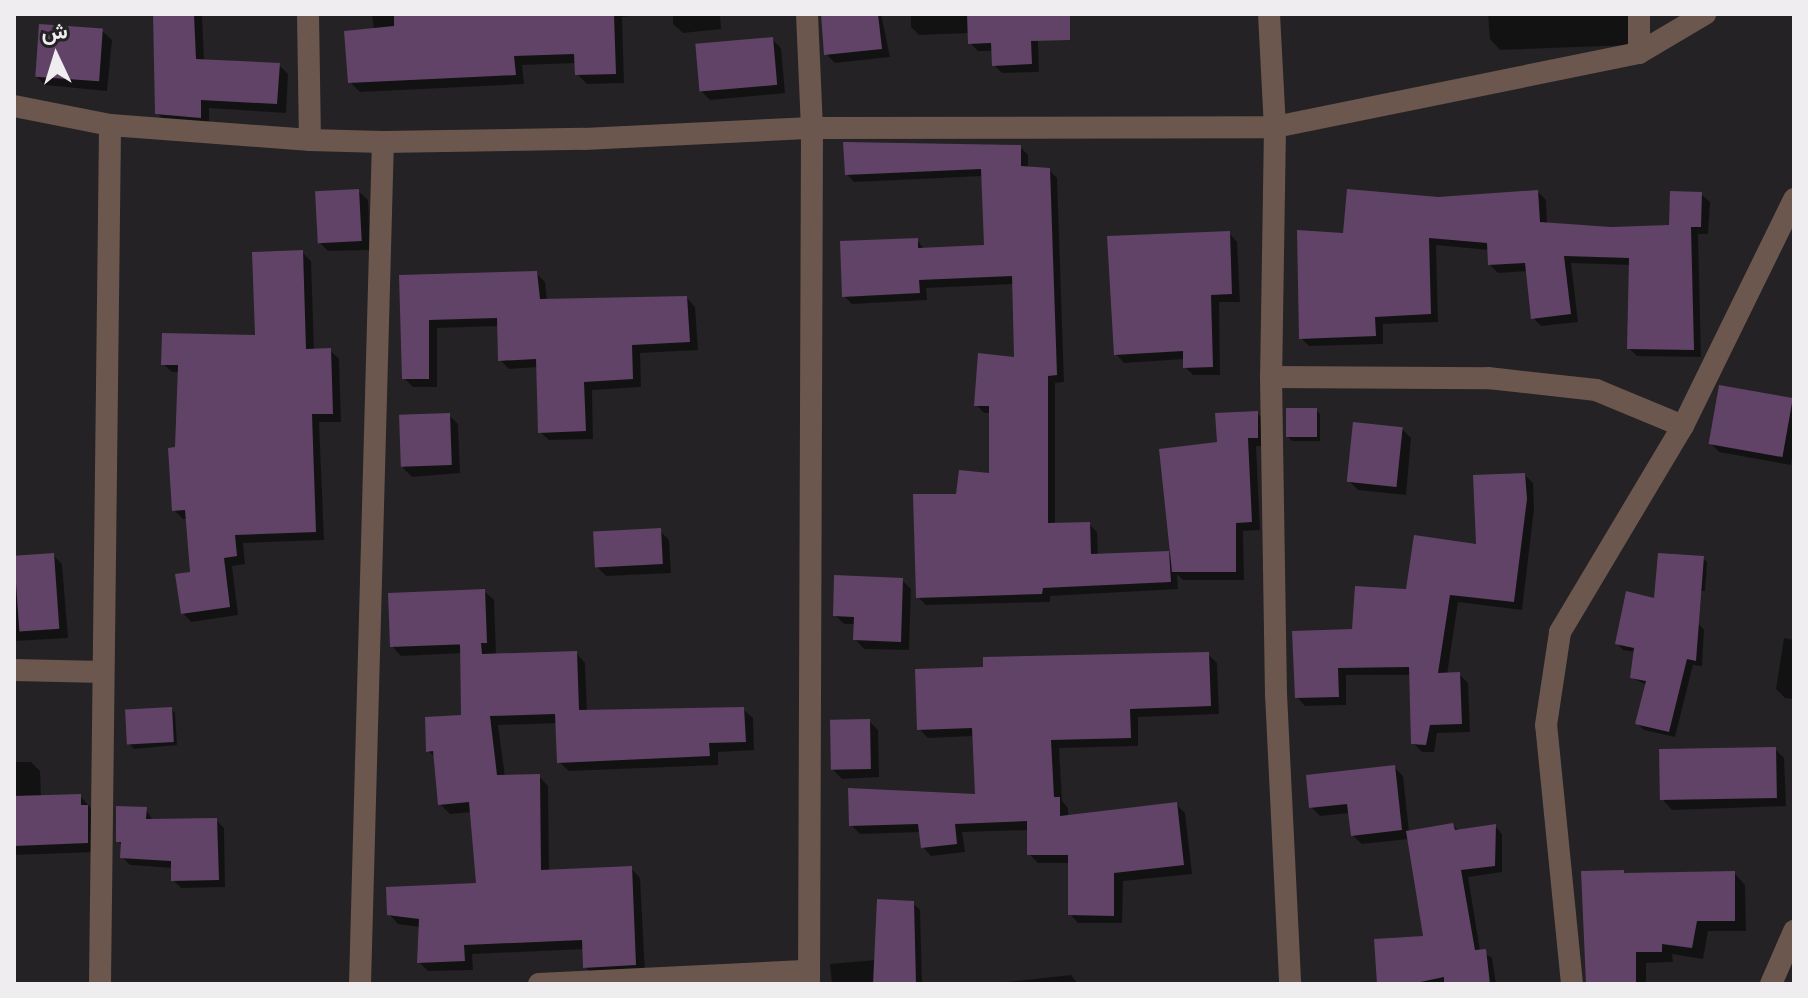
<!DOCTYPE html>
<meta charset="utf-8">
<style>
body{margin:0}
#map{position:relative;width:1808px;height:998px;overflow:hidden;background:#242225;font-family:"Roboto Condensed",Vazirmatn,sans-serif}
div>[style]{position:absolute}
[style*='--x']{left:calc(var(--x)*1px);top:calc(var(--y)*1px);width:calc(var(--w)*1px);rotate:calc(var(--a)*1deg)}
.shadow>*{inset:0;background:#0007}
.building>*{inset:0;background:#604367;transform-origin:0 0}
.minor>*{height:22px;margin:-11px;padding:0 11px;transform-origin:11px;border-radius:11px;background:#6b574e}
span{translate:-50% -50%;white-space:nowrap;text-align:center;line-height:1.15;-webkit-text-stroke:7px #242225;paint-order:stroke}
.frame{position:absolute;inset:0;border:16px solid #efedf0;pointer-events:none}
.north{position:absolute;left:16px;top:16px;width:80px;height:80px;-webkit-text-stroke:6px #242225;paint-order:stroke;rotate:356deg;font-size:22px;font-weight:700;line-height:32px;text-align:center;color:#efedf0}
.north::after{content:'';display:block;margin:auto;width:28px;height:36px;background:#efedf0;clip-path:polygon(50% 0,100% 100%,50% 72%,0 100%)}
</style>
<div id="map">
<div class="shadow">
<div style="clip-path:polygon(155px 14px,202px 14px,204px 61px,279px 65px,288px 74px,286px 113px,209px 108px,209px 126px,166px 123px,157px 113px)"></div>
<div style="clip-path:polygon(372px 14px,649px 14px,622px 17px,624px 83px,587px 84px,577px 74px,576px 63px,522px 65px,524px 84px,360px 92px,350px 82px,374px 30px)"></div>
<div style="clip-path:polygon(673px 14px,720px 14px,721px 29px,683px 33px,673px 24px)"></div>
<div style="clip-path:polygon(828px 14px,881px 14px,890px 57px,835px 63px,826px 54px)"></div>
<div style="clip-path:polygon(911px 14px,1037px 14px,1039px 72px,1002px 73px,994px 65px,993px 51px,978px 51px,970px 43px,970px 33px,919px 35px,911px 27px)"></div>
<div style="clip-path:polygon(1488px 14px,1630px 14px,1631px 45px,1500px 50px,1490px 39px)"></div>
<div style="clip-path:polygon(102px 31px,112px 40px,107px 91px,45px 85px,36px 76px)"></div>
<div style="clip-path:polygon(772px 39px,781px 48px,785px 93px,710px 100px,701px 91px)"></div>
<div style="clip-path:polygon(1020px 147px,1028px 155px,1028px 169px,1049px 170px,1057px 178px,1064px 382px,1055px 383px,1055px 525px,1089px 524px,1097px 532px,1098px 555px,1169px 553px,1173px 557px,1219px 444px,1257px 413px,1265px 421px,1266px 446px,1256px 446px,1260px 530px,1243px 531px,1244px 580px,1183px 580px,1177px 574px,1178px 589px,1050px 596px,1050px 602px,926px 605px,918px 597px,958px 496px,991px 476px,991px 413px,984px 413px,976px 405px,1016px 359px,1014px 284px,926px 288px,927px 300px,852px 304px,844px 296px,917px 240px,925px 250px,986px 247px,983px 176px,854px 182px,847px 174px)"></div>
<div style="clip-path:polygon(358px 191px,368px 200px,370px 250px,328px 251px,319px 242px)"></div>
<div style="clip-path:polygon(1538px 192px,1546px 200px,1547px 224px,1611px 229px,1671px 226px,1701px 194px,1710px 202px,1708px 234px,1698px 234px,1701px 357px,1637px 356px,1629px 348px,1631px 265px,1571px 263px,1578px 322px,1541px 326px,1533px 318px,1528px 271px,1498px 273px,1490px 265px,1489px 250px,1436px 245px,1438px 322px,1383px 324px,1383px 344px,1309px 346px,1301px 338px,1345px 236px,1438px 199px)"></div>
<div style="clip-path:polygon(1229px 233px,1237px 242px,1240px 302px,1219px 302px,1220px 375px,1193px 375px,1185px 367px,1185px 359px,1124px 363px,1116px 354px)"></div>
<div style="clip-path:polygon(302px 252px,311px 261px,314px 350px,330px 350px,339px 359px,341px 422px,319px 422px,324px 540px,243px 543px,245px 564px,232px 566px,238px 615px,191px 622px,183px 613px,192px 574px,188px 519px,183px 519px,174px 510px,179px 372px,172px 372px,163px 364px,257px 337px)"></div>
<div style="clip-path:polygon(536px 273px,545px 282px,547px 301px,687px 298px,695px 307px,698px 350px,640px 353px,641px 387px,592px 390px,593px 439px,549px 440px,540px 432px,538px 367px,509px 369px,500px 360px,499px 326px,437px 328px,437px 387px,413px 387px,404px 378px,401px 277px)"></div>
<div style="clip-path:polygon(1792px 400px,1794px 446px,1791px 465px,1719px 452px,1710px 443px)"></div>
<div style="clip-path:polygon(1316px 410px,1320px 414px,1320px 441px,1292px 441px,1288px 437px)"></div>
<div style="clip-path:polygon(449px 415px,458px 424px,460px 473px,412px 477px,403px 468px)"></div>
<div style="clip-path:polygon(1402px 429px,1411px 438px,1406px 495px,1358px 490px,1349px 481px)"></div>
<div style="clip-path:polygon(1525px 475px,1533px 483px,1534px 509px,1522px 610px,1458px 602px,1447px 675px,1459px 674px,1468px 683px,1470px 732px,1437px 733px,1434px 752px,1422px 752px,1413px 743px,1411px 675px,1346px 675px,1346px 705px,1305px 706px,1297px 697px,1354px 631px,1478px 546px)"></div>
<div style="clip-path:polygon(660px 531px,669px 540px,671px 573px,606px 576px,597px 567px)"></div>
<div style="clip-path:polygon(53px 555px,62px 564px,68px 638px,14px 641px,14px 557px)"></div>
<div style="clip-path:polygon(1703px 558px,1707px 562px,1705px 591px,1661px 592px)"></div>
<div style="clip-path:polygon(902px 580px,911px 589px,909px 650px,864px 649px,855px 639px,856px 624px,844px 624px,835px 615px)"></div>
<div style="clip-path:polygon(484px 591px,494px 600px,496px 655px,576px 653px,585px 663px,587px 712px,743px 709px,753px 718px,754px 750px,718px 752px,718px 765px,569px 771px,559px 762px,558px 723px,498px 725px,505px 777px,539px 776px,548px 786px,549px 872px,631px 868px,640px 878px,645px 974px,595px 976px,585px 967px,584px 949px,472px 954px,473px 970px,428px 971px,419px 962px,420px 927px,398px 924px,389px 914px,479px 885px,472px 812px,450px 814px,440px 804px,436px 758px,428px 751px,463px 717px,462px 653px,401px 656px,392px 646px)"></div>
<div style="clip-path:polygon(1698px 623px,1704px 630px,1702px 666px,1693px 665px,1675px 737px,1644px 730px,1637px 723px,1647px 685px,1632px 678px,1636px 652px,1623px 650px,1617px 643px)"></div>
<div style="clip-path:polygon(1784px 638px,1794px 640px,1794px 699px,1785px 698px,1776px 689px)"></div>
<div style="clip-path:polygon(1208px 654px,1217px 663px,1219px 714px,1138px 717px,1138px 746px,1059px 748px,1062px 801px,1068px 808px,1068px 817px,1176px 804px,1185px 813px,1192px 874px,1123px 881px,1122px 923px,1078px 923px,1070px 914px,1070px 863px,1038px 863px,1029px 854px,1029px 830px,962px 832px,965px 852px,931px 856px,923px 847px,921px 832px,860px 834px,851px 825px,977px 796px,974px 736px,928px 738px,919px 729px)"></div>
<div style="clip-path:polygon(171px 709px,175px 713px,177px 745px,134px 749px,130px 745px)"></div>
<div style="clip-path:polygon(869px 721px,878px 730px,879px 777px,842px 779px,833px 770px)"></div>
<div style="clip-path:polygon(1775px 749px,1784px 758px,1786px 806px,1672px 810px,1663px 800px)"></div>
<div style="clip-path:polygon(14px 762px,31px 762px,40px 771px,41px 798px,80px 796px,89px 806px,96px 816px,96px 852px,14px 855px)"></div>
<div style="clip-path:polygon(1394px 767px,1403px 776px,1409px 832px,1453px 825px,1459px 831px,1495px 826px,1502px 834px,1502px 872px,1468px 877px,1480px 951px,1492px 958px,1496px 984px,1379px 984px,1425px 938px,1409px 839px,1362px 844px,1352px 835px,1350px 813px,1320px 816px,1311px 807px)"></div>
<div style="clip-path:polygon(146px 809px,153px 821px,216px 820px,224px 828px,225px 887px,181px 888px,173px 880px,173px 868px,130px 865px,122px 857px,123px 846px,118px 841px)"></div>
<div style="clip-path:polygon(1734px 873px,1745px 885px,1746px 931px,1708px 931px,1703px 959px,1672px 954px,1673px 962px,1646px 963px,1646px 984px,1588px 984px)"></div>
<div style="clip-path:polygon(913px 903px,920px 910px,922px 984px,832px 984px,830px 964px,876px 960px)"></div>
<div style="clip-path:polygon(1071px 975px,1078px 984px,988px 984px)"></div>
</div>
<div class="building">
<div style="clip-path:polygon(153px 14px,194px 14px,196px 59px,280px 63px,277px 104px,201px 100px,201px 118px,155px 114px)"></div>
<div style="clip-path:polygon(394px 14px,614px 14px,616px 74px,575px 75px,574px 54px,514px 56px,516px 75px,348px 83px,344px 31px,394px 26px)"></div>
<div style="clip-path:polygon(821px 14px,878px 14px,882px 49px,824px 55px)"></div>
<div style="clip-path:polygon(967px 14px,1070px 14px,1070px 40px,1031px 41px,1032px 64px,992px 66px,991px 43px,968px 44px)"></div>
<div style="left:39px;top:24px;width:64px;height:53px;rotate:4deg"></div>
<div style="left:773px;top:37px;width:48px;height:78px;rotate:85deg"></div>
<div style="clip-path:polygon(843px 142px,1021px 145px,1021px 166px,1050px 168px,1057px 375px,1048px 376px,1048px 523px,1090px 522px,1091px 554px,1169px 551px,1171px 582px,1043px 588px,1042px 594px,916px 598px,913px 494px,956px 494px,959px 470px,989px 473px,989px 406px,974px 406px,978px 353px,1014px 357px,1012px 276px,919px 280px,920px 293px,842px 297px,840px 241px,918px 238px,918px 248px,984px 245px,981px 169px,845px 175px)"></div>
<div style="left:359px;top:189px;width:52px;height:44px;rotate:87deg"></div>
<div style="clip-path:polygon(1347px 189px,1438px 197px,1538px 190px,1540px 222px,1611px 227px,1669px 225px,1670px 191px,1702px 192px,1701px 227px,1691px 227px,1694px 350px,1627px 349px,1629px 258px,1564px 256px,1571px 314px,1531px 319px,1525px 263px,1488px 265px,1487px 243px,1429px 238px,1431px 314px,1375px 317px,1376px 336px,1299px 339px,1297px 230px,1343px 233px)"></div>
<div style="clip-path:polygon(1230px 231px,1232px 294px,1211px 295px,1213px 367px,1183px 368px,1183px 351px,1114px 355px,1107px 236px)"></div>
<div style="clip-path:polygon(303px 250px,306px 349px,331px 348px,333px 414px,312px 414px,316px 532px,235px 535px,237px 556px,224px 558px,230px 607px,181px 614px,175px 574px,190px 572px,185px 510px,172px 511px,168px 448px,175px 447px,178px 365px,161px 365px,162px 333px,255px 335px,252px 252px)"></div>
<div style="clip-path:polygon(537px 271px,540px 299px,687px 296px,690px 342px,632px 345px,633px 379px,584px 382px,586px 431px,538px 433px,536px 359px,498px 361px,497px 318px,429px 320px,429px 379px,402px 379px,399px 275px)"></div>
<div style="left:1719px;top:385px;width:75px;height:60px;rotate:10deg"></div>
<div style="left:1317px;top:408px;width:29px;height:31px;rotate:90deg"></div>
<div style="clip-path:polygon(1258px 411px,1258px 438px,1248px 438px,1252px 522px,1236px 523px,1236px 572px,1172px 572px,1159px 449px,1217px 442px,1215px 413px)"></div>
<div style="left:450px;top:413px;width:52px;height:51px;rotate:88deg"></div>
<div style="left:1353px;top:422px;width:50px;height:60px;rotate:6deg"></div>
<div style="clip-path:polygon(1525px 473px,1527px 499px,1514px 602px,1450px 595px,1438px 673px,1460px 672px,1462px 724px,1430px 725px,1426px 745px,1411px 744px,1409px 667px,1338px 668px,1339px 697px,1295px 698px,1292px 631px,1352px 629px,1355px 586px,1406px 589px,1414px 535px,1476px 544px,1473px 475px)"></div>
<div style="left:661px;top:528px;width:36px;height:68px;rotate:87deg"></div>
<div style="left:54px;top:553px;width:76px;height:40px;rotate:86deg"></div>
<div style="clip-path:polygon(1658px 553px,1704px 556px,1696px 661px,1687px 659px,1669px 732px,1635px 724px,1646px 681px,1630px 678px,1634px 648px,1615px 644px,1626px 591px,1654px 598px)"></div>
<div style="clip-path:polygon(834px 575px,903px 578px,901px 642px,853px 640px,854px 617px,833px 616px)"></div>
<div style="clip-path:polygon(485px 589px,487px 643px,481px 643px,482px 654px,577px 651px,579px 710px,744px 707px,746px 742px,709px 743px,710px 756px,557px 763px,555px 714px,490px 716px,497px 775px,540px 774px,541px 870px,632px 866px,636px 965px,583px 968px,582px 940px,464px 945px,465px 961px,417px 963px,419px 919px,387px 915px,386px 887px,476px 883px,469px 802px,438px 805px,433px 751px,426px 752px,425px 717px,461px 715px,460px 644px,470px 644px,390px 647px,388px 593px)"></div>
<div style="clip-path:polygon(1209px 652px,1211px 706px,1130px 709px,1131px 738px,1051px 740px,1054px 797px,1060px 797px,1060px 816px,1177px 802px,1184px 865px,1114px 873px,1114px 916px,1068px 915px,1068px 855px,1027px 855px,1027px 821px,955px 824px,957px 844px,921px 848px,918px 824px,849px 826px,848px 788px,975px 794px,972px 728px,917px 730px,915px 669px,983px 667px,983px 657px)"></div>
<div style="left:172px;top:707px;width:35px;height:47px;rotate:87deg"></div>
<div style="left:870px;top:719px;width:50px;height:40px;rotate:89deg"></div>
<div style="left:1776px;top:747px;width:51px;height:117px;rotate:89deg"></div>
<div style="clip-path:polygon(1395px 765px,1402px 830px,1351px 836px,1347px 804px,1309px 808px,1306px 775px)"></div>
<div style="clip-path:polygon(81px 794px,81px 805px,88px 805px,88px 843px,14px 846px,14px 796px)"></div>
<div style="clip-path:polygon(116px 806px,147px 807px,146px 819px,217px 818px,219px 880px,171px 881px,171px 861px,120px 858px,121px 842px,116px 842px)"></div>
<div style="clip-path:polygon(1453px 823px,1455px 830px,1496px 824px,1495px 866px,1461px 870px,1475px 950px,1486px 949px,1490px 984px,1444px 984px,1444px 977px,1411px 984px,1377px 984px,1374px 939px,1423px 936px,1406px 831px)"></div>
<div style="clip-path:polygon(1624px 870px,1624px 873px,1735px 871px,1735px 921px,1697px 921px,1692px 948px,1662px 944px,1662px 952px,1636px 952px,1636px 984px,1586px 984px,1581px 871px)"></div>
<div style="clip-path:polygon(877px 899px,914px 901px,916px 984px,873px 984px)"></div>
</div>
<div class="minor">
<div style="--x:308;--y:14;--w:126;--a:89.1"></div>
<div style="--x:807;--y:14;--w:114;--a:87.5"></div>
<div style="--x:812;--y:128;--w:856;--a:90.2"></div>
<div style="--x:1269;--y:14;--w:113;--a:87"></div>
<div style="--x:1275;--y:127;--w:371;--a:-11.5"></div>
<div style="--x:1639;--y:53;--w:77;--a:-30.6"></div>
<div style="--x:1639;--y:14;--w:39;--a:90"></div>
<div style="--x:14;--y:106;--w:98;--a:11.2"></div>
<div style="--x:110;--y:125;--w:201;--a:4.3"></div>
<div style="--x:310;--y:140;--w:73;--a:1.6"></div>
<div style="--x:1271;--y:377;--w:217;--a:0.3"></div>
<div style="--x:1488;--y:378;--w:109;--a:6.3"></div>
<div style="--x:1596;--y:390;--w:94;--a:22.5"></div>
<div style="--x:14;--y:670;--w:89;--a:1.3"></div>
<div style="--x:100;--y:984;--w:859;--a:-89.33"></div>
<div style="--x:360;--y:984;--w:842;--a:-88.44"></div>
<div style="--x:383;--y:142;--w:201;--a:-0.9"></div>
<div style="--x:584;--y:139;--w:228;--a:-2.8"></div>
<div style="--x:812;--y:128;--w:463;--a:-0.1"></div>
<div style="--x:1275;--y:127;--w:250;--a:90.9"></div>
<div style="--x:1271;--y:377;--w:317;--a:89.1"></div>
<div style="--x:1276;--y:694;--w:290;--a:87.2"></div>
<div style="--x:539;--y:984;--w:270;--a:-2.8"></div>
<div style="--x:1572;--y:984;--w:260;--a:-95.7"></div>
<div style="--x:1546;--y:725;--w:94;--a:-81.4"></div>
<div style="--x:1560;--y:632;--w:240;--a:-59.2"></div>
<div style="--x:1683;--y:426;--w:253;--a:-63.9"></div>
<div style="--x:1771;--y:984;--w:58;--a:-66.5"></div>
</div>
<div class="frame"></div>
<div class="north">ش</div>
</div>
